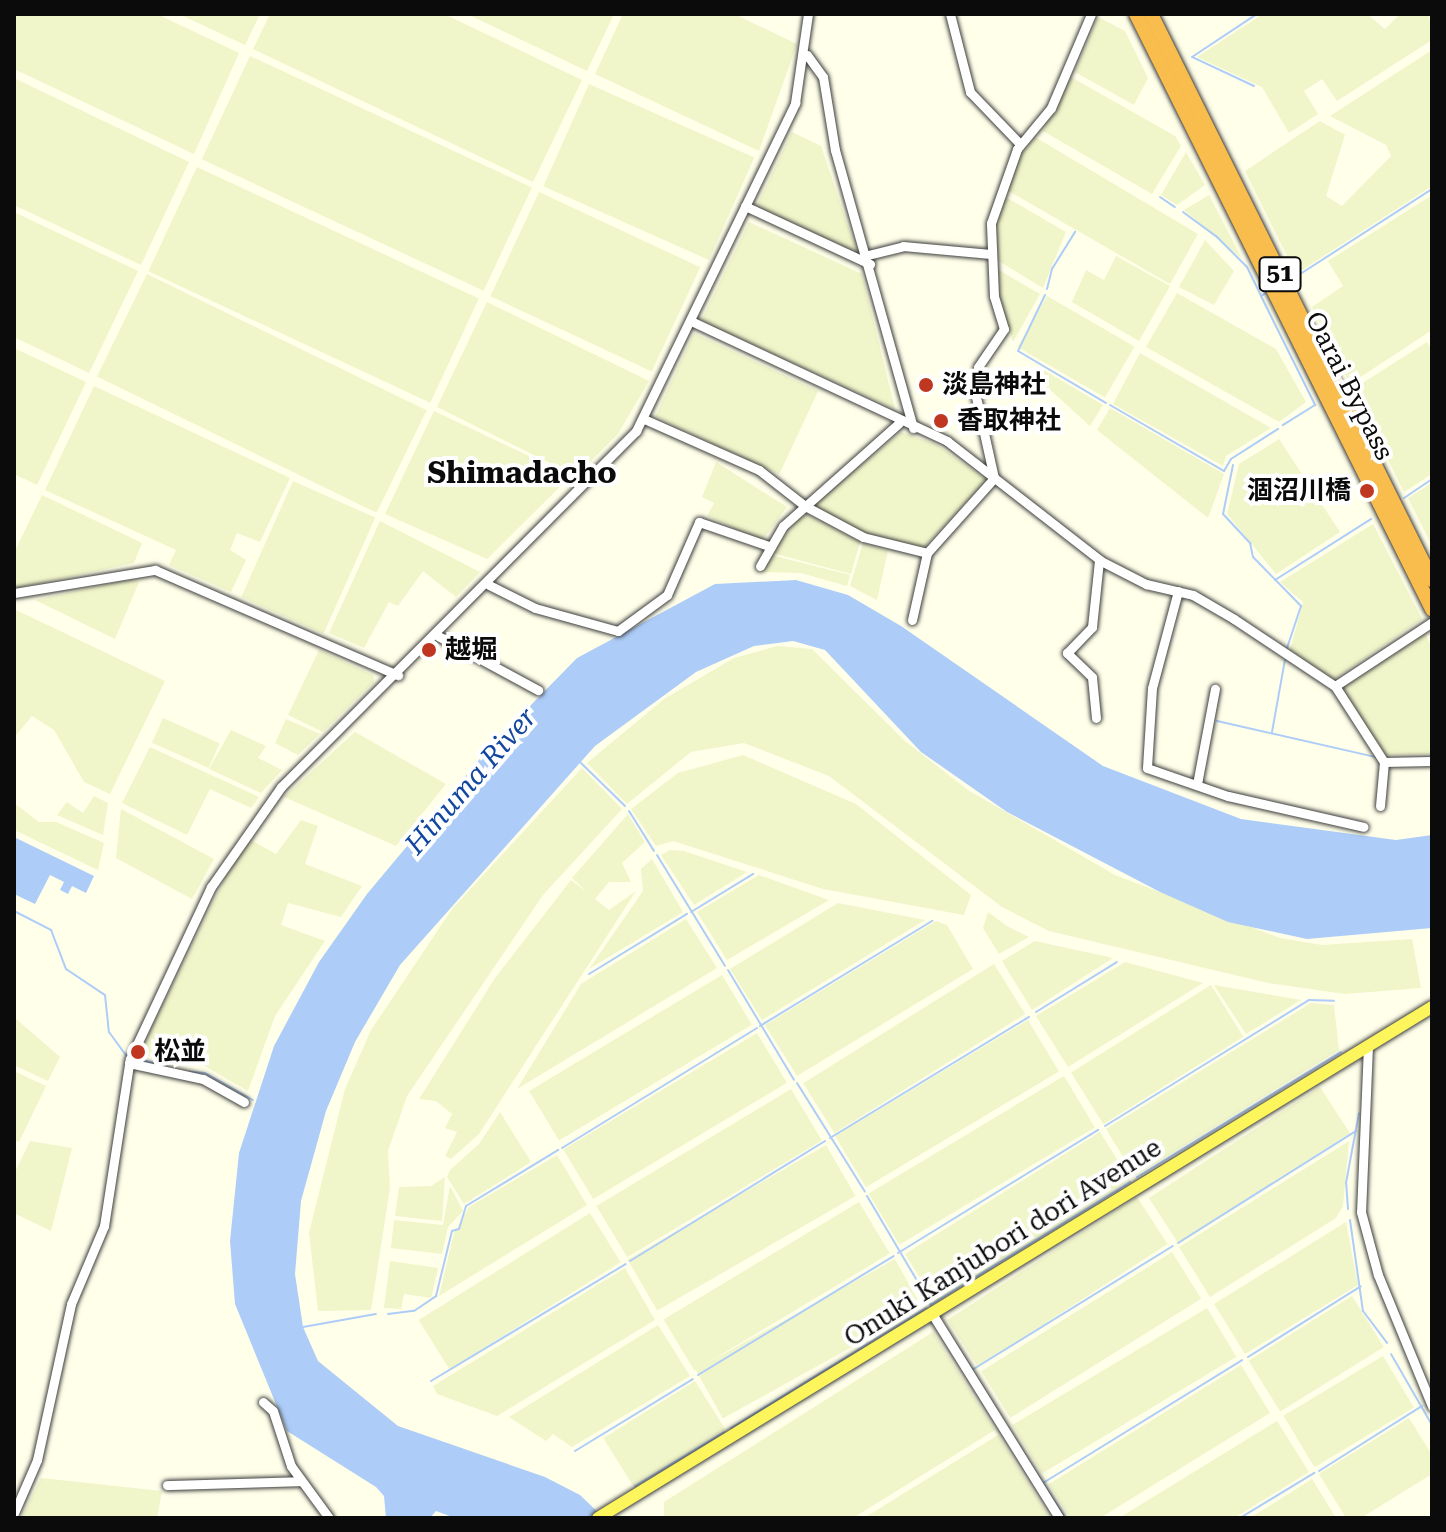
<!DOCTYPE html>
<meta charset="utf-8">
<style>
body{margin:0}
#map{position:relative;width:1446px;height:1532px;overflow:hidden;background:#ffffea;font-family:"Roboto Serif","Noto Sans JP",serif}
div>[style]{position:absolute}
[style*='--x']{left:calc(var(--x)*1px);top:calc(var(--y)*1px);width:calc(var(--w)*1px);rotate:calc(var(--a)*1deg)}
.farmland>*{inset:0;background:#f1f5ca;transform-origin:0 0}
.water>*{inset:0;background:#adcdf8}
.stream>*{height:2px;margin:-1px;padding:0 1px;transform-origin:1px;border-radius:1px;background:#adcdf8}
.roads{filter:drop-shadow(0 0 2px #3e3e3e) drop-shadow(0 0 2px #3e3e3e)}
.minor>*{height:9px;margin:-4.5px;padding:0 4.5px;transform-origin:4.5px;border-radius:4.5px;background:#fff}
.major>*{height:12px;margin:-6px;padding:0 6px;transform-origin:6px;border-radius:6px;background:#fdf55c}
.highway>*{height:14px;margin:-7px;padding:0 7px;transform-origin:7px;border-radius:7px;background:#f9bd4e}
.dots>*{width:22px;height:22px;translate:-50% -50%;box-sizing:border-box;border:4px solid #fff;border-radius:50%}
span{translate:-50% -50%;white-space:nowrap;text-align:center;line-height:1.15;-webkit-text-stroke:8px #fff;paint-order:stroke}
.shield-label span{padding:2px 6px;background:#fff;border:2px solid;border-radius:6px;-webkit-text-stroke-width:0}
.shield-label{font-size:24px;color:#0b0b0b;font-weight:700}
.poi-label{font-size:26px;color:#0b0b0b;font-weight:700}
.left{translate:0 -50%;text-align:left}
.right{translate:-100% -50%;text-align:right}
.street-label{font-size:26px;color:#0b0b0b}
.water-label{font-size:28px;color:#1247a0;font-style:italic}
.quarter-label{font-size:30px;color:#0b0b0b;font-weight:700}
.frame{position:absolute;inset:0;border:16px solid #0b0b0b;pointer-events:none}
</style>
<div id="map">
<div class="farmland">
<div style="clip-path:polygon(14px 14px,157px 14px,239px 53px,194px 154px,14px 69px)"></div>
<div style="clip-path:polygon(179px 14px,260px 14px,245px 45px)"></div>
<div style="clip-path:polygon(270px 14px,444px 14px,582px 80px,533px 182px,253px 49px)"></div>
<div style="clip-path:polygon(467px 14px,614px 14px,587px 71px)"></div>
<div style="clip-path:polygon(623px 14px,734px 14px,797px 44px,759px 151px,595px 74px)"></div>
<div style="clip-path:polygon(1263px 14px,1367px 14px,1385px 29px,1400px 14px,1429px 14px,1432px 40px,1337px 101px,1322px 79px,1304px 91px,1318px 114px,1289px 133px,1262px 87px,1197px 57px)"></div>
<div style="clip-path:polygon(1098px 17px,1125px 31px,1148px 78px,1134px 105px,1075px 72px)"></div>
<div style="clip-path:polygon(1432px 50px,1432px 186px,1296px 274px,1245px 171px,1320px 121px,1345px 135px,1326px 196px,1342px 206px,1391px 156px,1386px 145px,1330px 116px)"></div>
<div style="left:250px;top:56px;width:311px;height:114px;rotate:25deg"></div>
<div style="clip-path:polygon(1071px 77px,1175px 136px,1181px 146px,1152px 194px,1043px 131px)"></div>
<div style="clip-path:polygon(14px 78px,189px 162px,141px 265px,14px 205px)"></div>
<div style="left:589px;top:84px;width:181px;height:112px;rotate:24deg"></div>
<div style="clip-path:polygon(792px 132px,821px 146px,859px 258px,755px 209px)"></div>
<div style="clip-path:polygon(1035px 137px,1198px 234px,1170px 284px,1005px 189px,1015px 162px)"></div>
<div style="clip-path:polygon(1186px 152px,1205px 185px,1177px 205px,1161px 195px)"></div>
<div style="left:197px;top:167px;width:311px;height:115px;rotate:25deg"></div>
<div style="left:539px;top:192px;width:178px;height:115px;rotate:25deg"></div>
<div style="clip-path:polygon(1002px 195px,1066px 232px,1043px 288px,997px 260px,994px 229px)"></div>
<div style="clip-path:polygon(1209px 195px,1242px 259px,1184px 210px)"></div>
<div style="clip-path:polygon(1432px 195px,1432px 330px,1350px 384px,1312px 307px,1343px 286px,1328px 261px)"></div>
<div style="clip-path:polygon(14px 212px,138px 271px,89px 373px,14px 337px)"></div>
<div style="clip-path:polygon(749px 222px,862px 274px,895px 409px,701px 321px)"></div>
<div style="clip-path:polygon(1205px 240px,1234px 271px,1214px 305px,1179px 287px)"></div>
<div style="clip-path:polygon(1116px 256px,1170px 286px,1139px 341px,1072px 302px,1086px 270px,1104px 280px)"></div>
<div style="clip-path:polygon(997px 269px,1040px 294px,1013px 342px,998px 292px)"></div>
<div style="left:147px;top:274px;width:311px;height:114px;rotate:26deg"></div>
<div style="clip-path:polygon(1177px 293px,1276px 349px,1306px 402px,1279px 422px,1146px 347px)"></div>
<div style="left:1047px;top:296px;width:101px;height:59px;rotate:30deg"></div>
<div style="clip-path:polygon(487px 302px,649px 381px,618px 434px,576px 476px,437px 407px)"></div>
<div style="left:694px;top:333px;width:137px;height:92px;rotate:25deg"></div>
<div style="clip-path:polygon(1427px 342px,1432px 350px,1432px 474px,1404px 492px,1353px 389px)"></div>
<div style="clip-path:polygon(14px 348px,86px 382px,37px 485px,14px 474px)"></div>
<div style="clip-path:polygon(1140px 353px,1271px 428px,1226px 456px,1223px 466px,1113px 404px)"></div>
<div style="clip-path:polygon(1042px 369px,1103px 405px,1090px 426px,1036px 377px)"></div>
<div style="clip-path:polygon(94px 386px,290px 478px,260px 542px,237px 533px,230px 550px,246px 560px,231px 592px,169px 565px,176px 550px,45px 490px)"></div>
<div style="clip-path:polygon(1110px 408px,1224px 474px,1208px 518px,1097px 430px)"></div>
<div style="clip-path:polygon(434px 411px,571px 476px,487px 559px,385px 514px)"></div>
<div style="clip-path:polygon(901px 432px,936px 444px,987px 480px,923px 548px,864px 535px,810px 507px)"></div>
<div style="clip-path:polygon(1279px 439px,1340px 532px,1276px 574px,1227px 514px,1239px 464px)"></div>
<div style="clip-path:polygon(716px 462px,787px 507px,762px 541px,707px 516px,714px 503px,702px 497px)"></div>
<div style="left:293px;top:481px;width:90px;height:127px;rotate:24deg"></div>
<div style="clip-path:polygon(1432px 483px,1432px 546px,1408px 498px)"></div>
<div style="clip-path:polygon(42px 495px,142px 543px,134px 563px,14px 589px,14px 553px)"></div>
<div style="clip-path:polygon(802px 512px,860px 542px,851px 574px,772px 553px)"></div>
<div style="clip-path:polygon(380px 521px,480px 572px,456px 597px,423px 571px,398px 606px,389px 602px,364px 648px,329px 633px)"></div>
<div style="clip-path:polygon(1373px 524px,1422px 619px,1334px 679px,1290px 650px,1303px 602px,1280px 582px)"></div>
<div style="clip-path:polygon(863px 543px,888px 551px,877px 600px,850px 586px)"></div>
<div style="clip-path:polygon(771px 555px,850px 575px,847px 586px,801px 573px,761px 572px)"></div>
<div style="clip-path:polygon(131px 579px,139px 582px,115px 639px,35px 600px)"></div>
<div style="clip-path:polygon(14px 609px,165px 681px,110px 794px,84px 782px,54px 730px,32px 716px,14px 738px)"></div>
<div style="clip-path:polygon(1425px 634px,1432px 647px,1432px 754px,1385px 755px,1341px 689px)"></div>
<div style="clip-path:polygon(777px 646px,812px 649px,905px 741px,968px 790px,1115px 875px,1280px 938px,1322px 945px,1412px 939px,1421px 988px,1345px 994px,1268px 983px,1049px 931px,1002px 907px,829px 776px,744px 743px,691px 752px,627px 804px,587px 763px,664px 699px,734px 658px)"></div>
<div style="clip-path:polygon(319px 650px,373px 675px,374px 682px,323px 732px,288px 715px)"></div>
<div style="left:163px;top:718px;width:62px;height:27px;rotate:24deg"></div>
<div style="clip-path:polygon(286px 719px,320px 734px,298px 755px,275px 743px)"></div>
<div style="clip-path:polygon(231px 730px,266px 746px,258px 758px,282px 770px,261px 793px,209px 769px)"></div>
<div style="clip-path:polygon(355px 732px,446px 784px,396px 846px,284px 797px)"></div>
<div style="clip-path:polygon(150px 747px,259px 797px,251px 808px,210px 789px,187px 835px,122px 803px)"></div>
<div style="clip-path:polygon(743px 755px,856px 804px,971px 895px,964px 915px,823px 889px,673px 841px,656px 846px,631px 809px,678px 773px)"></div>
<div style="clip-path:polygon(582px 768px,622px 809px,543px 895px,407px 1096px,388px 1151px,390px 1188px,371px 1310px,318px 1311px,309px 1233px,345px 1089px,371px 1030px,452px 909px)"></div>
<div style="clip-path:polygon(94px 796px,108px 803px,103px 835px,57px 815px,67px 802px,83px 813px)"></div>
<div style="clip-path:polygon(14px 803px,39px 822px,56px 822px,104px 843px,98px 870px,14px 830px)"></div>
<div style="clip-path:polygon(121px 809px,214px 859px,192px 899px,116px 858px)"></div>
<div style="clip-path:polygon(628px 814px,645px 842px,622px 863px,631px 882px,609px 882px,595px 899px,609px 910px,636px 891px,479px 1134px,451px 1159px,445px 1156px,457px 1132px,445px 1128px,452px 1114px,436px 1101px,419px 1099px,495px 978px,571px 880px,587px 892px,572px 878px)"></div>
<div style="clip-path:polygon(301px 820px,318px 826px,305px 864px,362px 886px,341px 917px,288px 903px,281px 925px,325px 941px,275px 1016px,248px 1091px,203px 1065px,148px 1056px,141px 1049px,228px 872px,249px 839px,276px 854px)"></div>
<div style="clip-path:polygon(670px 850px,684px 851px,747px 872px,694px 905px,661px 855px)"></div>
<div style="clip-path:polygon(652px 859px,683px 912px,589px 969px,643px 891px,641px 869px)"></div>
<div style="clip-path:polygon(759px 875px,829px 900px,727px 960px,697px 912px)"></div>
<div style="clip-path:polygon(838px 903px,925px 920px,762px 1020px,730px 969px)"></div>
<div style="clip-path:polygon(988px 912px,1007px 926px,1029px 937px,999px 954px,983px 928px)"></div>
<div style="clip-path:polygon(686px 919px,717px 968px,517px 1089px,581px 984px)"></div>
<div style="clip-path:polygon(936px 921px,947px 925px,973px 969px,797px 1076px,765px 1025px)"></div>
<div style="clip-path:polygon(1035px 941px,1113px 958px,1032px 1010px,1002px 961px)"></div>
<div style="clip-path:polygon(1125px 962px,1203px 983px,1068px 1067px,1036px 1016px)"></div>
<div style="left:994px;top:964px;width:59px;height:225px;rotate:58deg"></div>
<div style="left:722px;top:975px;width:58px;height:225px;rotate:59deg"></div>
<div style="left:1211px;top:985px;width:61px;height:165px;rotate:58deg"></div>
<div style="clip-path:polygon(1214px 985px,1301px 1000px,1246px 1034px)"></div>
<div style="clip-path:polygon(1311px 1003px,1334px 1005px,1339px 1050px,1135px 1176px,1106px 1129px)"></div>
<div style="clip-path:polygon(14px 1017px,60px 1057px,48px 1081px,14px 1065px)"></div>
<div style="left:1028px;top:1020px;width:60px;height:225px;rotate:59deg"></div>
<div style="left:757px;top:1033px;width:58px;height:226px;rotate:59deg"></div>
<div style="clip-path:polygon(14px 1071px,46px 1086px,19px 1142px,14px 1140px)"></div>
<div style="left:1064px;top:1076px;width:60px;height:228px;rotate:59deg"></div>
<div style="left:1320px;top:1087px;width:55px;height:204px;rotate:57deg"></div>
<div style="left:791px;top:1089px;width:60px;height:227px;rotate:59deg"></div>
<div style="clip-path:polygon(500px 1112px,531px 1162px,464px 1204px,447px 1177px,450px 1170px,479px 1144px)"></div>
<div style="left:1100px;top:1132px;width:57px;height:230px;rotate:58deg"></div>
<div style="clip-path:polygon(30px 1141px,72px 1148px,51px 1231px,14px 1213px,14px 1174px)"></div>
<div style="clip-path:polygon(1349px 1141px,1343px 1206px,1336px 1218px,1210px 1297px,1179px 1247px)"></div>
<div style="left:826px;top:1145px;width:59px;height:229px;rotate:60deg"></div>
<div style="clip-path:polygon(557px 1155px,587px 1205px,439px 1296px,454px 1233px,469px 1207px)"></div>
<div style="clip-path:polygon(445px 1177px,442px 1221px,395px 1216px,399px 1187px,431px 1186px)"></div>
<div style="clip-path:polygon(450px 1186px,463px 1211px,448px 1227px,442px 1254px,391px 1248px,394px 1220px,443px 1225px)"></div>
<div style="left:1137px;top:1197px;width:56px;height:226px;rotate:57deg"></div>
<div style="left:859px;top:1202px;width:60px;height:228px;rotate:59deg"></div>
<div style="left:590px;top:1213px;width:58px;height:202px;rotate:58deg"></div>
<div style="clip-path:polygon(1346px 1222px,1358px 1285px,1245px 1354px,1214px 1304px)"></div>
<div style="left:1172px;top:1252px;width:55px;height:225px;rotate:58deg"></div>
<div style="left:895px;top:1259px;width:56px;height:228px;rotate:61deg"></div>
<div style="clip-path:polygon(390px 1261px,438px 1268px,431px 1298px,404px 1294px,401px 1309px,384px 1308px)"></div>
<div style="clip-path:polygon(625px 1268px,655px 1320px,497px 1416px,437px 1394px,433px 1386px)"></div>
<div style="left:1352px;top:1296px;width:60px;height:122px;rotate:58deg"></div>
<div style="left:1207px;top:1308px;width:57px;height:227px;rotate:59deg"></div>
<div style="clip-path:polygon(658px 1325px,690px 1376px,572px 1447px,553px 1434px,546px 1441px,509px 1417px)"></div>
<div style="clip-path:polygon(933px 1332px,995px 1430px,853px 1518px,664px 1518px,664px 1502px)"></div>
<div style="left:1383px;top:1356px;width:60px;height:116px;rotate:59deg"></div>
<div style="clip-path:polygon(1241px 1365px,1270px 1413px,1100px 1518px,1070px 1518px,1049px 1484px)"></div>
<div style="left:695px;top:1381px;width:57px;height:108px;rotate:58deg"></div>
<div style="clip-path:polygon(1409px 1418px,1432px 1455px,1432px 1474px,1361px 1518px,1346px 1518px,1319px 1474px)"></div>
<div style="clip-path:polygon(1277px 1421px,1309px 1472px,1234px 1518px,1119px 1518px)"></div>
<div style="clip-path:polygon(998px 1435px,1050px 1518px,864px 1518px)"></div>
<div style="clip-path:polygon(41px 1478px,162px 1491px,157px 1518px,21px 1518px)"></div>
<div style="clip-path:polygon(1312px 1479px,1336px 1518px,1249px 1518px,1250px 1518px)"></div>
</div>
<div class="water">
<div style="clip-path:polygon(796px 580px,848px 595px,901px 626px,1103px 766px,1241px 819px,1396px 840px,1432px 835px,1432px 928px,1307px 939px,1228px 922px,1160px 892px,1007px 812px,921px 752px,825px 650px,793px 641px,754px 646px,696px 672px,595px 746px,400px 965px,355px 1042px,326px 1111px,301px 1201px,295px 1274px,303px 1327px,318px 1361px,398px 1426px,545px 1477px,580px 1495px,604px 1518px,455px 1518px,436px 1511px,430px 1518px,386px 1518px,384px 1496px,376px 1487px,287px 1431px,235px 1304px,230px 1241px,239px 1153px,274px 1046px,319px 962px,367px 894px,489px 748px,577px 658px,715px 584px)"></div>
<div style="clip-path:polygon(14px 837px,94px 876px,86px 893px,72px 886px,68px 894px,60px 890px,64px 882px,50px 875px,35px 904px,14px 894px)"></div>
</div>
<div class="stream">
<div style="--x:1254;--y:86;--w:68;--a:-154.9"></div>
<div style="--x:1192;--y:57;--w:78;--a:-33.5"></div>
<div style="--x:1160;--y:197;--w:18;--a:34"></div>
<div style="--x:1183;--y:212;--w:42;--a:36.3"></div>
<div style="--x:1217;--y:237;--w:42;--a:45"></div>
<div style="--x:1247;--y:267;--w:32;--a:64"></div>
<div style="--x:1261;--y:296;--w:6;--a:-31"></div>
<div style="--x:1294;--y:278;--w:164;--a:-32.8"></div>
<div style="--x:1047;--y:289;--w:21;--a:-76"></div>
<div style="--x:1052;--y:269;--w:44;--a:-58.1"></div>
<div style="--x:1045;--y:295;--w:62;--a:115.7"></div>
<div style="--x:1018;--y:351;--w:102;--a:30.6"></div>
<div style="--x:1261;--y:296;--w:122;--a:63.6"></div>
<div style="--x:1315;--y:405;--w:38;--a:148"></div>
<div style="--x:1110;--y:405;--w:132;--a:30.1"></div>
<div style="--x:1224;--y:471;--w:14;--a:-60"></div>
<div style="--x:1231;--y:459;--w:56;--a:-32.6"></div>
<div style="--x:1233;--y:465;--w:50;--a:101.5"></div>
<div style="--x:1223;--y:514;--w:40;--a:47"></div>
<div style="--x:1250;--y:543;--w:14;--a:78"></div>
<div style="--x:1253;--y:557;--w:69;--a:45.6"></div>
<div style="--x:1301;--y:606;--w:44;--a:108.4"></div>
<div style="--x:1404;--y:498;--w:34;--a:-34"></div>
<div style="--x:1275;--y:580;--w:114;--a:-32.4"></div>
<div style="--x:1217;--y:721;--w:163;--a:12.8"></div>
<div style="--x:1272;--y:732;--w:73;--a:-79.8"></div>
<div style="--x:580;--y:762;--w:63;--a:44.4"></div>
<div style="--x:629;--y:811;--w:47;--a:58"></div>
<div style="--x:657;--y:855;--w:130;--a:58.5"></div>
<div style="--x:14;--y:911;--w:42;--a:27.2"></div>
<div style="--x:51;--y:930;--w:42;--a:69"></div>
<div style="--x:66;--y:969;--w:47;--a:33.7"></div>
<div style="--x:105;--y:995;--w:37;--a:84"></div>
<div style="--x:109;--y:1032;--w:29;--a:54"></div>
<div style="--x:691;--y:912;--w:73;--a:-31.5"></div>
<div style="--x:728;--y:970;--w:128;--a:59"></div>
<div style="--x:589;--y:974;--w:115;--a:-31.5"></div>
<div style="--x:1036;--y:1012;--w:95;--a:-31.7"></div>
<div style="--x:760;--y:1026;--w:202;--a:-31.4"></div>
<div style="--x:136;--y:1058;--w:29;--a:16"></div>
<div style="--x:190;--y:1072;--w:15;--a:4"></div>
<div style="--x:205;--y:1073;--w:55;--a:29.4"></div>
<div style="--x:797;--y:1083;--w:128;--a:58"></div>
<div style="--x:1105;--y:1126;--w:240;--a:-31.7"></div>
<div style="--x:1309;--y:1000;--w:25;--a:2"></div>
<div style="--x:830;--y:1138;--w:233;--a:-31.3"></div>
<div style="--x:562;--y:1148;--w:229;--a:-31.6"></div>
<div style="--x:1137;--y:1177;--w:239;--a:-31.5"></div>
<div style="--x:867;--y:1196;--w:128;--a:59.4"></div>
<div style="--x:1348;--y:1209;--w:26;--a:-94"></div>
<div style="--x:1346;--y:1183;--w:71;--a:-79.5"></div>
<div style="--x:1350;--y:1220;--w:92;--a:81.9"></div>
<div style="--x:1363;--y:1311;--w:40;--a:53"></div>
<div style="--x:1178;--y:1243;--w:210;--a:-32.2"></div>
<div style="--x:898;--y:1253;--w:235;--a:-31.6"></div>
<div style="--x:630;--y:1261;--w:229;--a:-31.6"></div>
<div style="--x:930;--y:1305;--w:235;--a:-31.6"></div>
<div style="--x:388;--y:1314;--w:26;--a:-7"></div>
<div style="--x:414;--y:1311;--w:27;--a:-34"></div>
<div style="--x:436;--y:1296;--w:67;--a:-76.2"></div>
<div style="--x:452;--y:1231;--w:7;--a:-16"></div>
<div style="--x:459;--y:1229;--w:24;--a:-73"></div>
<div style="--x:466;--y:1206;--w:108;--a:-31.3"></div>
<div style="--x:303;--y:1327;--w:74;--a:-10.1"></div>
<div style="--x:956;--y:1344;--w:93;--a:58.2"></div>
<div style="--x:1391;--y:1354;--w:82;--a:60"></div>
<div style="--x:1248;--y:1357;--w:133;--a:-32.1"></div>
<div style="--x:972;--y:1370;--w:236;--a:-31.7"></div>
<div style="--x:698;--y:1375;--w:229;--a:-31.3"></div>
<div style="--x:431;--y:1381;--w:227;--a:-31"></div>
<div style="--x:731;--y:1428;--w:229;--a:-31.6"></div>
<div style="--x:1014;--y:1438;--w:95;--a:57.5"></div>
<div style="--x:575;--y:1451;--w:138;--a:-31.4"></div>
<div style="--x:1319;--y:1471;--w:122;--a:-32.3"></div>
<div style="--x:1043;--y:1483;--w:234;--a:-31.7"></div>
<div style="--x:635;--y:1486;--w:104;--a:-31.2"></div>
<div style="--x:1240;--y:1518;--w:87;--a:-31.3"></div>
</div>
<div class="roads">
<div class="minor">
<div style="--x:950;--y:14;--w:81;--a:75.6"></div>
<div style="--x:970;--y:92;--w:72;--a:46.1"></div>
<div style="--x:807;--y:55;--w:27;--a:54"></div>
<div style="--x:823;--y:77;--w:74;--a:80.7"></div>
<div style="--x:835;--y:150;--w:289;--a:74.3"></div>
<div style="--x:745;--y:206;--w:138;--a:24.9"></div>
<div style="--x:868;--y:255;--w:36;--a:-14"></div>
<div style="--x:903;--y:246;--w:88;--a:5.2"></div>
<div style="--x:691;--y:321;--w:283;--a:25.1"></div>
<div style="--x:947;--y:441;--w:195;--a:37.9"></div>
<div style="--x:1101;--y:561;--w:51;--a:27.1"></div>
<div style="--x:1146;--y:584;--w:48;--a:13.2"></div>
<div style="--x:1193;--y:595;--w:48;--a:30.3"></div>
<div style="--x:1234;--y:619;--w:121;--a:33.6"></div>
<div style="--x:1335;--y:686;--w:90;--a:57.2"></div>
<div style="--x:644;--y:419;--w:126;--a:23.9"></div>
<div style="--x:759;--y:470;--w:58;--a:38"></div>
<div style="--x:805;--y:506;--w:66;--a:28.1"></div>
<div style="--x:863;--y:537;--w:66;--a:14"></div>
<div style="--x:760;--y:566;--w:46;--a:-60.1"></div>
<div style="--x:783;--y:526;--w:155;--a:-41.6"></div>
<div style="--x:489;--y:585;--w:51;--a:26.6"></div>
<div style="--x:535;--y:608;--w:86;--a:15.5"></div>
<div style="--x:618;--y:631;--w:61;--a:-36.3"></div>
<div style="--x:667;--y:595;--w:80;--a:-66.3"></div>
<div style="--x:699;--y:522;--w:76;--a:19.1"></div>
<div style="--x:1178;--y:591;--w:100;--a:105"></div>
<div style="--x:1152;--y:688;--w:80;--a:93.6"></div>
<div style="--x:1147;--y:768;--w:86;--a:19.1"></div>
<div style="--x:1228;--y:796;--w:139;--a:12.8"></div>
<div style="--x:14;--y:593;--w:143;--a:-9.3"></div>
<div style="--x:155;--y:570;--w:265;--a:23.4"></div>
<div style="--x:912;--y:620;--w:69;--a:-77.4"></div>
<div style="--x:927;--y:553;--w:101;--a:-48.2"></div>
<div style="--x:994;--y:478;--w:83;--a:-102.5"></div>
<div style="--x:976;--y:397;--w:30;--a:-86"></div>
<div style="--x:978;--y:367;--w:46;--a:-55.6"></div>
<div style="--x:1004;--y:329;--w:34;--a:-107"></div>
<div style="--x:994;--y:296;--w:73;--a:-92.4"></div>
<div style="--x:991;--y:223;--w:78;--a:-70.6"></div>
<div style="--x:1017;--y:149;--w:53;--a:-50.3"></div>
<div style="--x:1051;--y:108;--w:102;--a:-66.9"></div>
<div style="--x:438;--y:636;--w:114;--a:28.4"></div>
<div style="--x:1335;--y:686;--w:116;--a:-33.4"></div>
<div style="--x:1096;--y:718;--w:41;--a:-95.6"></div>
<div style="--x:1092;--y:677;--w:35;--a:-136"></div>
<div style="--x:1067;--y:653;--w:36;--a:-46"></div>
<div style="--x:1092;--y:627;--w:67;--a:-84"></div>
<div style="--x:1197;--y:784;--w:97;--a:-79.3"></div>
<div style="--x:1380;--y:806;--w:44;--a:-84.8"></div>
<div style="--x:1384;--y:762;--w:48;--a:-1.2"></div>
<div style="--x:1368;--y:1046;--w:166;--a:92.4"></div>
<div style="--x:1361;--y:1212;--w:65;--a:74.9"></div>
<div style="--x:1378;--y:1275;--w:142;--a:67.6"></div>
<div style="--x:129;--y:1063;--w:76;--a:12.2"></div>
<div style="--x:203;--y:1079;--w:47;--a:29.3"></div>
<div style="--x:931;--y:1312;--w:243;--a:58.1"></div>
<div style="--x:263;--y:1402;--w:13;--a:42"></div>
<div style="--x:273;--y:1411;--w:58;--a:71.9"></div>
<div style="--x:291;--y:1466;--w:64;--a:53.8"></div>
<div style="--x:167;--y:1485;--w:134;--a:-1.7"></div>
<div style="--x:14;--y:1513;--w:58;--a:-66.5"></div>
<div style="--x:37;--y:1460;--w:160;--a:-77.7"></div>
<div style="--x:71;--y:1304;--w:85;--a:-67.1"></div>
<div style="--x:104;--y:1226;--w:169;--a:-81.2"></div>
<div style="--x:130;--y:1059;--w:190;--a:-64.8"></div>
<div style="--x:211;--y:887;--w:122;--a:-55"></div>
<div style="--x:281;--y:787;--w:503;--a:-45.08"></div>
<div style="--x:636;--y:431;--w:365;--a:-64.1"></div>
<div style="--x:795;--y:103;--w:90;--a:-81.7"></div>
</div>
<div class="major">
<div style="--x:598;--y:1518;--w:978;--a:-31.5"></div>
</div>
<div class="highway">
<div style="--x:1136;--y:14;--w:665;--a:63.55"></div>
<div style="--x:1151;--y:14;--w:632;--a:63.6"></div>
</div>
</div>
<div class="dots">
<div style="left:926px;top:385px;background:#bf3720"></div>
<div style="left:941px;top:421px;background:#bf3720"></div>
<div style="left:1367px;top:491px;background:#bf3720"></div>
<div style="left:429px;top:650px;background:#bf3720"></div>
<div style="left:138px;top:1052px;background:#bf3720"></div>
</div>
<div class="shield-label">
<span style="left:1280px;top:274px">51</span>
</div>
<div class="poi-label">
<span class="left" style="left:942px;top:385px">淡島神社</span>
<span class="left" style="left:957px;top:421px">香取神社</span>
<span class="right" style="left:1351px;top:491px">涸沼川橋</span>
<span class="left" style="left:445px;top:650px">越堀</span>
<span class="left" style="left:154px;top:1052px">松並</span>
</div>
<div class="street-label">
<span style="left:1349px;top:386px;rotate:63deg">Oarai Bypass</span>
<span style="left:1003px;top:1243px;rotate:-32deg">Onuki Kanjubori dori Avenue</span>
</div>
<div class="water-label">
<span style="left:471px;top:781px;rotate:-49deg">Hinuma River</span>
</div>
<div class="quarter-label">
<span style="left:522px;top:473px">Shimadacho</span>
</div>
<div class="frame"></div>
</div>
